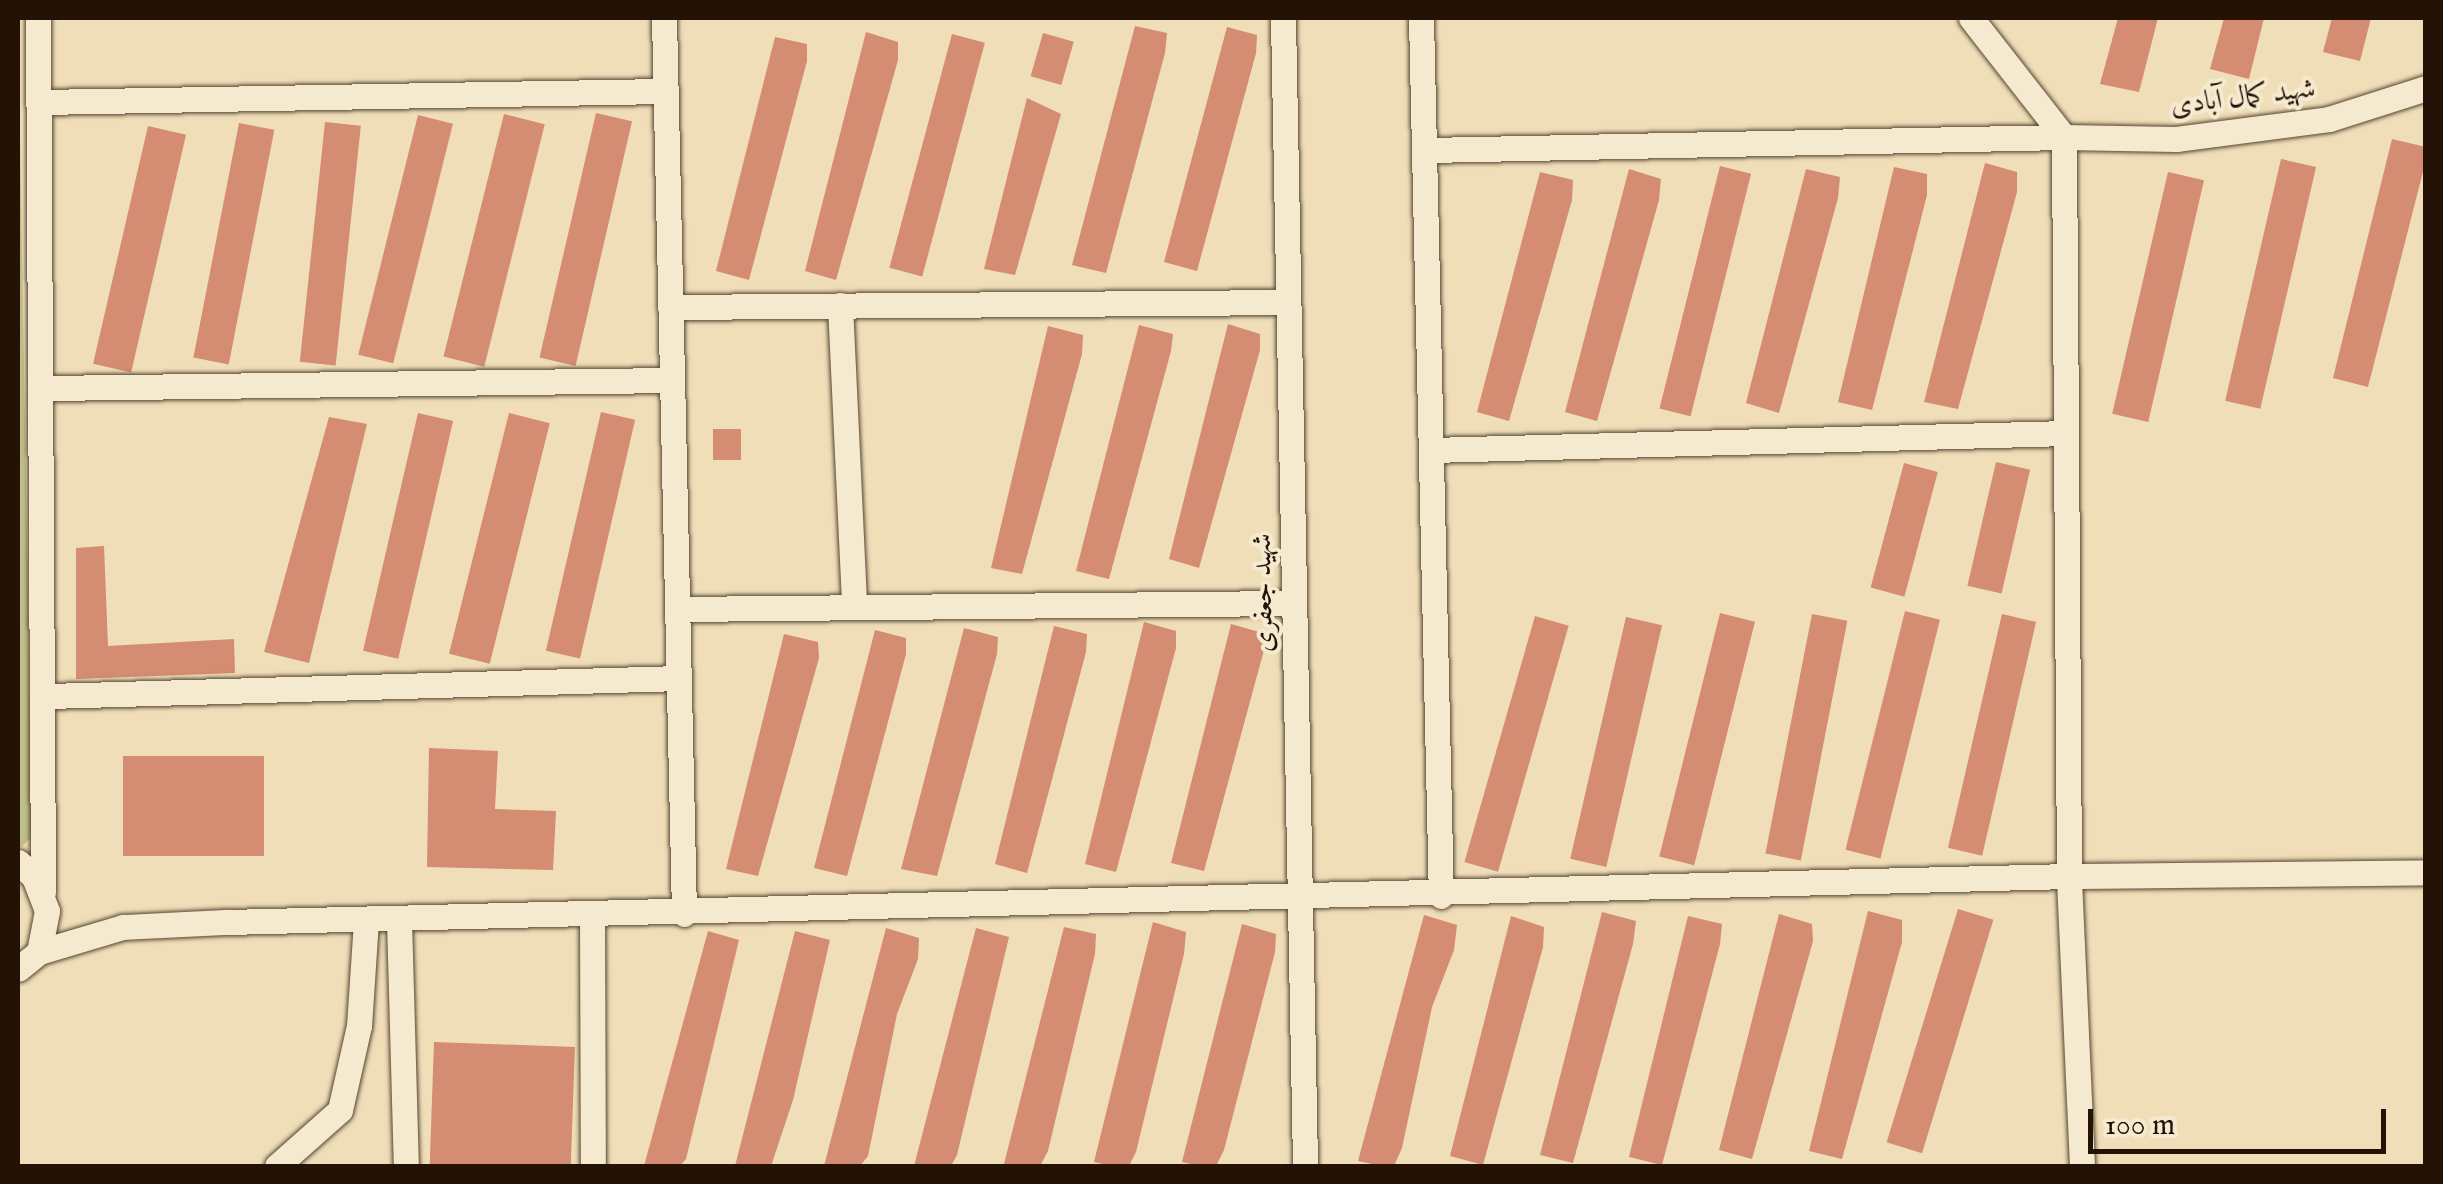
<!DOCTYPE html>
<meta charset="utf-8">
<style>
body{margin:0}
#map{position:relative;width:2443px;height:1184px;overflow:hidden;background:#efdeb7;font-family:"IM FELL English",Amiri,serif}
div>[style]{position:absolute}
[style*='--x']{left:calc(var(--x)*1px);top:calc(var(--y)*1px);width:calc(var(--w)*1px);rotate:calc(var(--a)*1deg)}
.green>*{inset:0;background:#c0bf8a}
.building>*{inset:0;background:#d48c73;transform-origin:0 0}
.roads{filter:drop-shadow(0 0 2px #564532) drop-shadow(0 0 2px #564532)}
.minor>*{height:25px;margin:-12.5px;padding:0 12.5px;transform-origin:12.5px;border-radius:12.5px;background:#f5ead0}
span{translate:-50% -50%;white-space:nowrap;text-align:center;line-height:1.15;-webkit-text-stroke:8px #f5ead0;paint-order:stroke}
.street-label{font-size:28px;color:#231205}
.frame{position:absolute;inset:0;border:20px solid #231205;pointer-events:none}
.scale{position:absolute;left:2088px;top:1109px;width:298px;height:45px;box-sizing:border-box;border:5px solid #231205;border-top:0;padding-left:12px;font-size:30px;line-height:35px;white-space:nowrap;color:#231205;-webkit-text-stroke:8px #f5ead0;paint-order:stroke}
</style>
<div id="map">
<div class="green">
<div style="clip-path:polygon(18px 18px,32px 837px,21px 847px,18px 847px)"></div>
</div>
<div class="building">
<div style="clip-path:polygon(2118px 18px,2158px 18px,2139px 92px,2100px 84px)"></div>
<div style="clip-path:polygon(2224px 18px,2264px 18px,2249px 79px,2210px 69px)"></div>
<div style="clip-path:polygon(2332px 18px,2371px 18px,2360px 61px,2323px 52px)"></div>
<div style="clip-path:polygon(1135px 26px,1167px 33px,1165px 53px,1106px 273px,1072px 265px)"></div>
<div style="clip-path:polygon(1227px 27px,1257px 35px,1256px 53px,1197px 271px,1164px 262px)"></div>
<div style="clip-path:polygon(866px 32px,898px 42px,898px 60px,836px 280px,805px 271px)"></div>
<div style="left:1043px;top:33px;width:32px;height:45px;rotate:16deg"></div>
<div style="left:952px;top:34px;width:34px;height:242px;rotate:15deg"></div>
<div style="clip-path:polygon(775px 37px,807px 44px,807px 61px,749px 280px,716px 271px)"></div>
<div style="clip-path:polygon(1027px 98px,1061px 114px,1015px 275px,984px 269px)"></div>
<div style="left:596px;top:113px;width:37px;height:251px;rotate:13deg"></div>
<div style="left:504px;top:114px;width:42px;height:250px;rotate:14deg"></div>
<div style="left:418px;top:115px;width:36px;height:247px;rotate:14deg"></div>
<div style="left:325px;top:122px;width:36px;height:241px;rotate:6deg"></div>
<div style="left:239px;top:123px;width:36px;height:239px;rotate:11deg"></div>
<div style="left:148px;top:126px;width:39px;height:244px;rotate:13deg"></div>
<div style="clip-path:polygon(2392px 139px,2426px 147px,2426px 160px,2368px 387px,2333px 378px)"></div>
<div style="left:2281px;top:159px;width:36px;height:248px;rotate:13deg"></div>
<div style="clip-path:polygon(1985px 163px,2017px 172px,2017px 192px,1958px 409px,1924px 402px)"></div>
<div style="left:1720px;top:166px;width:32px;height:250px;rotate:14deg"></div>
<div style="clip-path:polygon(1894px 167px,1927px 174px,1927px 195px,1872px 410px,1838px 402px)"></div>
<div style="clip-path:polygon(1629px 169px,1661px 179px,1659px 200px,1597px 421px,1565px 412px)"></div>
<div style="clip-path:polygon(1806px 169px,1840px 177px,1838px 198px,1779px 413px,1746px 403px)"></div>
<div style="clip-path:polygon(1540px 172px,1573px 180px,1572px 200px,1509px 421px,1477px 412px)"></div>
<div style="left:2168px;top:172px;width:37px;height:248px;rotate:13deg"></div>
<div style="clip-path:polygon(1228px 324px,1260px 334px,1260px 350px,1199px 568px,1169px 559px)"></div>
<div style="clip-path:polygon(1139px 325px,1173px 334px,1171px 351px,1109px 579px,1076px 571px)"></div>
<div style="clip-path:polygon(1048px 326px,1083px 335px,1082px 354px,1022px 574px,991px 568px)"></div>
<div style="left:601px;top:412px;width:35px;height:245px;rotate:13deg"></div>
<div style="left:418px;top:413px;width:36px;height:244px;rotate:13deg"></div>
<div style="left:509px;top:413px;width:42px;height:248px;rotate:14deg"></div>
<div style="clip-path:polygon(329px 417px,367px 424px,309px 663px,264px 652px)"></div>
<div style="left:713px;top:429px;width:28px;height:31px"></div>
<div style="left:1996px;top:462px;width:35px;height:127px;rotate:13deg"></div>
<div style="left:1904px;top:463px;width:35px;height:129px;rotate:15deg"></div>
<div style="clip-path:polygon(104px 546px,108px 646px,234px 639px,235px 673px,76px 679px,76px 548px)"></div>
<div style="left:1905px;top:611px;width:36px;height:246px;rotate:14deg"></div>
<div style="left:1720px;top:613px;width:36px;height:251px;rotate:14deg"></div>
<div style="left:1812px;top:614px;width:36px;height:244px;rotate:11deg"></div>
<div style="left:2002px;top:614px;width:35px;height:240px;rotate:13deg"></div>
<div style="left:1535px;top:616px;width:35px;height:256px;rotate:16deg"></div>
<div style="left:1626px;top:617px;width:37px;height:248px;rotate:13deg"></div>
<div style="clip-path:polygon(1144px 622px,1176px 631px,1176px 648px,1116px 872px,1085px 864px)"></div>
<div style="clip-path:polygon(1231px 624px,1263px 633px,1264px 650px,1204px 871px,1171px 863px)"></div>
<div style="clip-path:polygon(1054px 626px,1087px 634px,1086px 652px,1027px 873px,995px 864px)"></div>
<div style="clip-path:polygon(964px 628px,998px 637px,997px 654px,937px 876px,901px 869px)"></div>
<div style="clip-path:polygon(875px 630px,906px 638px,906px 654px,847px 876px,814px 868px)"></div>
<div style="clip-path:polygon(784px 634px,818px 642px,819px 658px,758px 876px,726px 869px)"></div>
<div style="clip-path:polygon(429px 748px,498px 751px,495px 809px,556px 811px,553px 870px,427px 867px)"></div>
<div style="left:264px;top:756px;width:100px;height:141px;rotate:90deg"></div>
<div style="left:1958px;top:909px;width:37px;height:244px;rotate:17deg"></div>
<div style="clip-path:polygon(1868px 911px,1902px 920px,1902px 942px,1842px 1159px,1809px 1151px)"></div>
<div style="clip-path:polygon(1602px 912px,1636px 921px,1633px 944px,1573px 1163px,1540px 1155px)"></div>
<div style="clip-path:polygon(1779px 914px,1812px 924px,1813px 941px,1752px 1159px,1719px 1150px)"></div>
<div style="clip-path:polygon(1424px 915px,1457px 925px,1454px 950px,1432px 1007px,1402px 1148px,1394px 1166px,1381px 1166px,1358px 1161px)"></div>
<div style="clip-path:polygon(1511px 916px,1544px 927px,1543px 947px,1483px 1165px,1450px 1156px)"></div>
<div style="clip-path:polygon(1688px 916px,1722px 924px,1720px 944px,1662px 1165px,1629px 1157px)"></div>
<div style="clip-path:polygon(1153px 922px,1186px 932px,1184px 954px,1136px 1152px,1129px 1166px,1112px 1166px,1094px 1162px)"></div>
<div style="clip-path:polygon(1242px 924px,1276px 934px,1275px 952px,1224px 1150px,1216px 1166px,1200px 1166px,1182px 1162px)"></div>
<div style="clip-path:polygon(1064px 927px,1096px 934px,1095px 954px,1048px 1151px,1040px 1166px,1014px 1166px,1004px 1164px)"></div>
<div style="clip-path:polygon(886px 928px,919px 938px,918px 959px,897px 1014px,868px 1156px,860px 1166px,824px 1166px)"></div>
<div style="clip-path:polygon(976px 928px,1009px 937px,957px 1155px,951px 1166px,914px 1166px)"></div>
<div style="clip-path:polygon(708px 931px,739px 940px,686px 1159px,680px 1166px,644px 1166px)"></div>
<div style="clip-path:polygon(795px 931px,830px 940px,793px 1100px,771px 1166px,735px 1166px)"></div>
<div style="left:434px;top:1042px;width:141px;height:124px;rotate:2deg"></div>
</div>
<div class="roads">
<div class="minor">
<div style="--x:38;--y:18;--w:874;--a:89.67"></div>
<div style="--x:664;--y:18;--w:896;--a:88.72"></div>
<div style="--x:1283;--y:18;--w:1148;--a:88.9"></div>
<div style="--x:1421;--y:18;--w:878;--a:88.7"></div>
<div style="--x:1971;--y:18;--w:151;--a:52"></div>
<div style="--x:2064;--y:137;--w:112;--a:1"></div>
<div style="--x:2176;--y:139;--w:154;--a:-7.4"></div>
<div style="--x:2329;--y:119;--w:102;--a:-17.7"></div>
<div style="--x:40;--y:102;--w:625;--a:-1.01"></div>
<div style="--x:840;--y:305;--w:302;--a:87.3"></div>
<div style="--x:670;--y:307;--w:618;--a:-0.46"></div>
<div style="--x:45;--y:388;--w:627;--a:-0.73"></div>
<div style="--x:1431;--y:450;--w:635;--a:-1.53"></div>
<div style="--x:677;--y:609;--w:617;--a:-0.56"></div>
<div style="--x:48;--y:696;--w:631;--a:-1.63"></div>
<div style="--x:18;--y:862;--w:22;--a:43"></div>
<div style="--x:34;--y:877;--w:36;--a:69"></div>
<div style="--x:47;--y:911;--w:42;--a:101"></div>
<div style="--x:39;--y:952;--w:27;--a:141"></div>
<div style="--x:592;--y:915;--w:251;--a:89.8"></div>
<div style="--x:399;--y:920;--w:246;--a:88.4"></div>
<div style="--x:39;--y:952;--w:88;--a:-16.6"></div>
<div style="--x:123;--y:927;--w:104;--a:-2.8"></div>
<div style="--x:227;--y:922;--w:1843;--a:-1.43"></div>
<div style="--x:2069;--y:876;--w:739;--a:-90.39"></div>
<div style="--x:2064;--y:137;--w:639;--a:178.83"></div>
<div style="--x:277;--y:1166;--w:84;--a:-41.6"></div>
<div style="--x:340;--y:1110;--w:86;--a:-77.3"></div>
<div style="--x:359;--y:1026;--w:105;--a:-86.2"></div>
<div style="--x:2082;--y:1166;--w:290;--a:-92.6"></div>
<div style="--x:2069;--y:876;--w:357;--a:-0.6"></div>
</div>
</div>
<div class="street-label">
<span style="left:2243px;top:98px;rotate:-7deg">شهید کمال آبادی</span>
<span style="left:1264px;top:593px;rotate:-91deg">شهید جعفری</span>
</div>
<div class="frame"></div>
<div class="scale">100 m</div>
</div>
